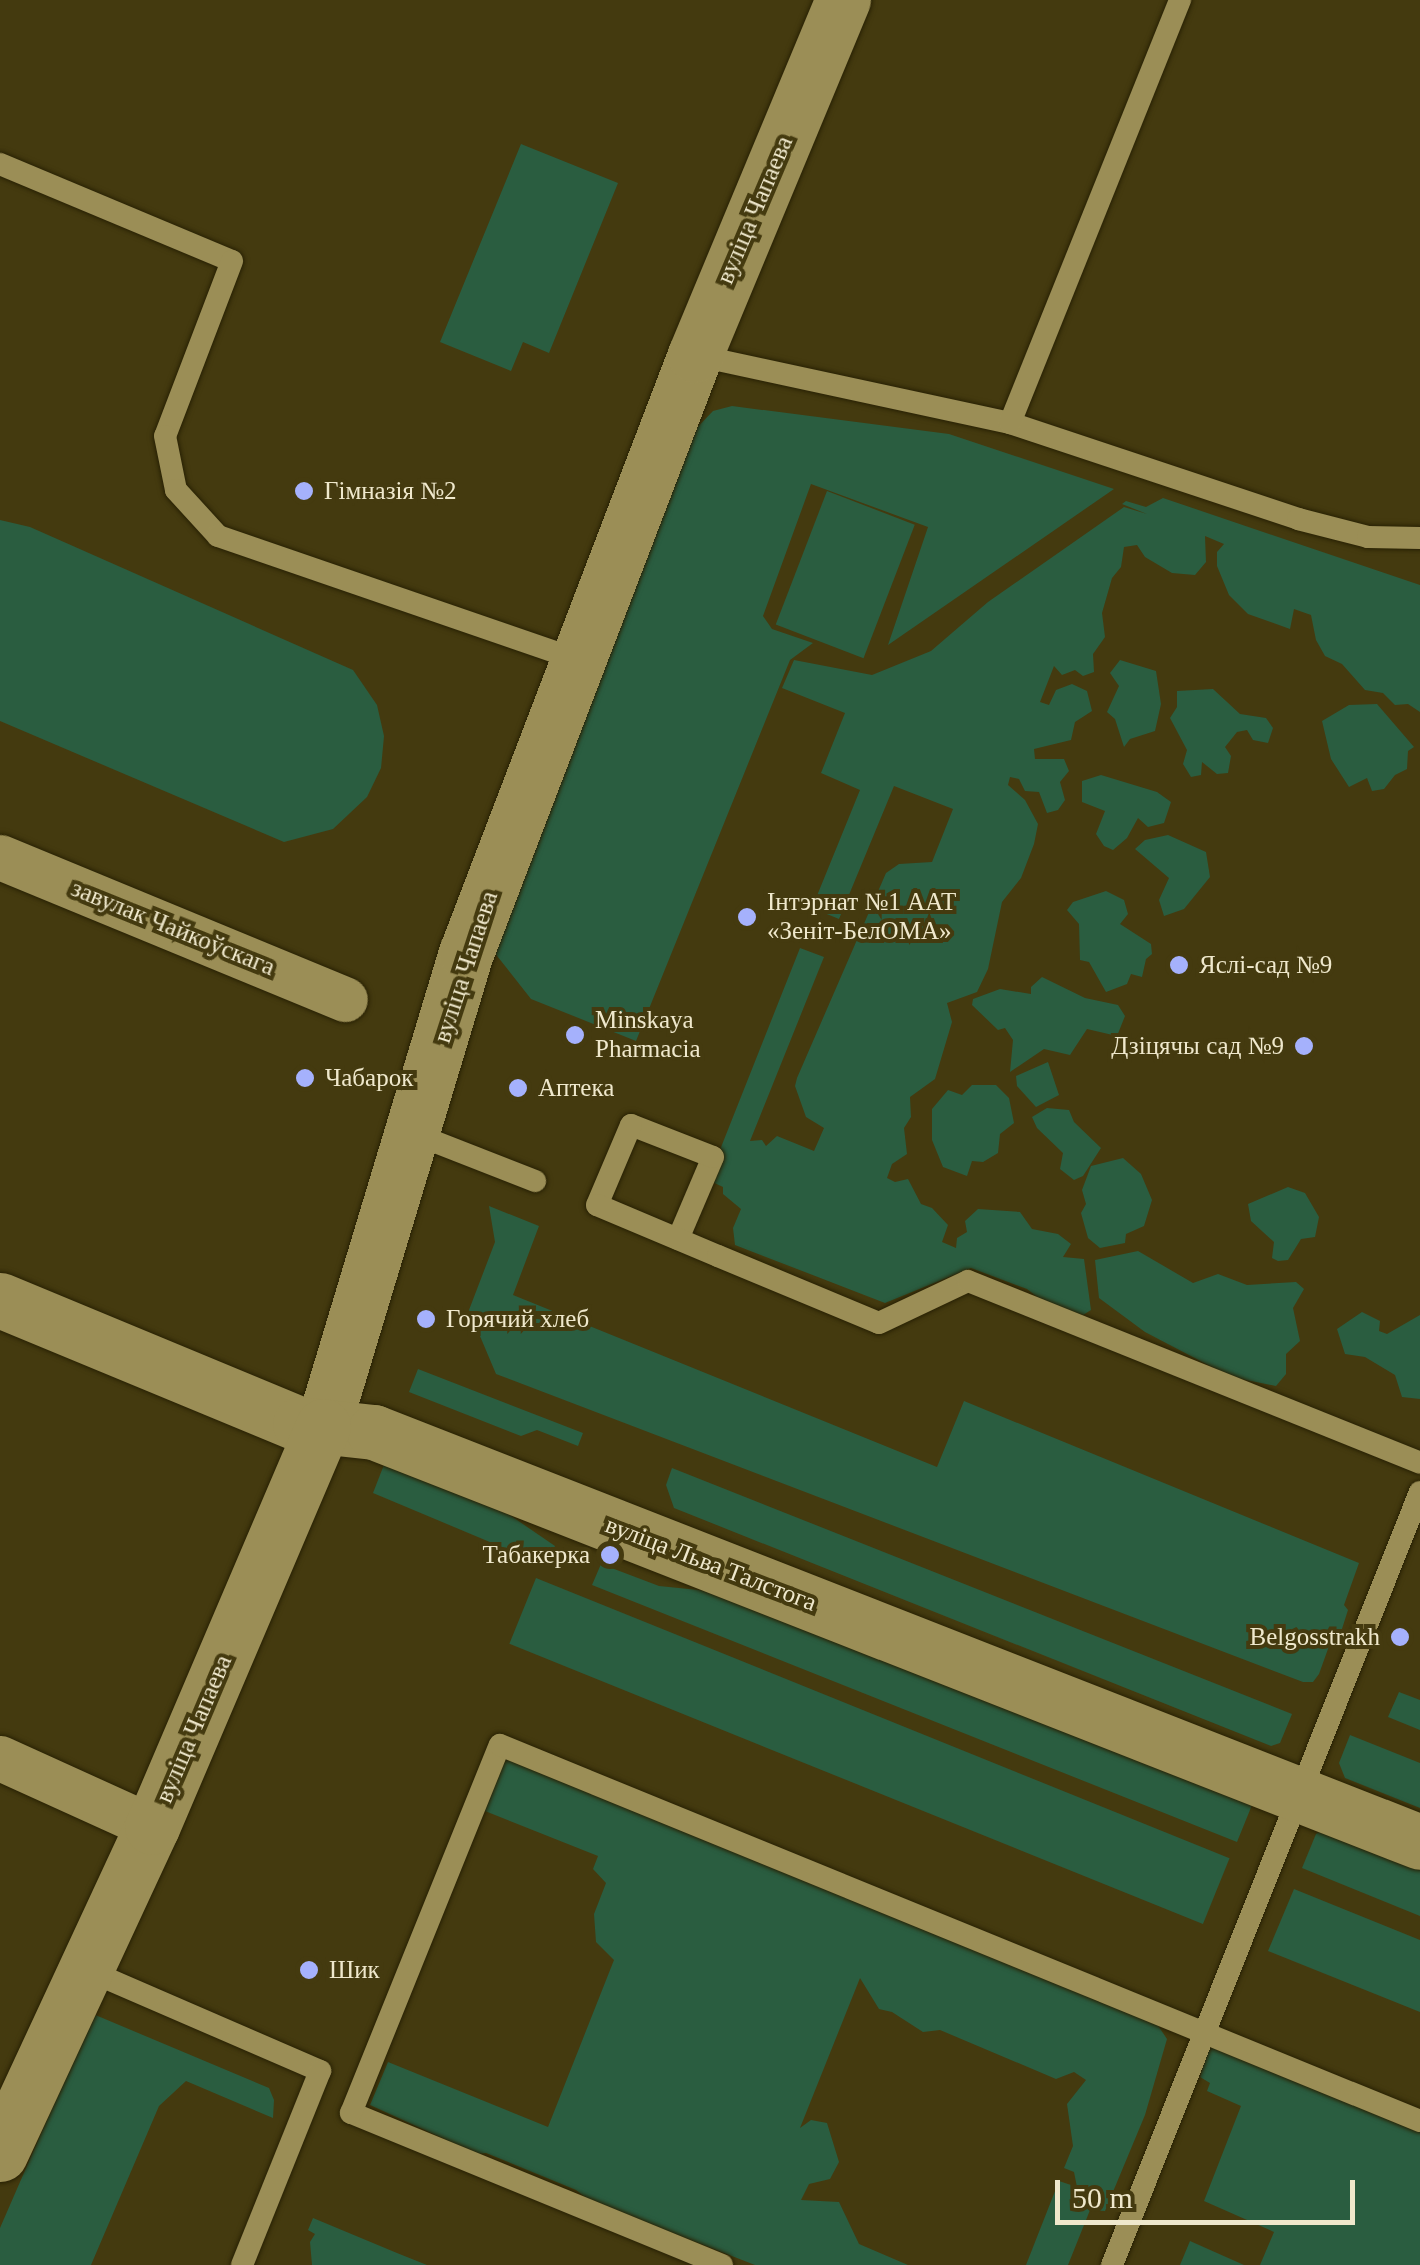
<!DOCTYPE html>
<meta charset="utf-8">
<style>
body{margin:0}
#map{position:relative;width:1420px;height:2265px;overflow:hidden;background:#443a0f;font-family:Georgia,serif}
div>[style]{position:absolute}
[style*='--x']{left:calc(var(--x)*1px);top:calc(var(--y)*1px);width:calc(var(--w)*1px);rotate:calc(var(--a)*1deg)}
.green>*{inset:0;background:#2a5d40;transform-origin:0 0}
.roads{filter:drop-shadow(0 0 2px #282104) drop-shadow(0 0 2px #282104)}
.service>*{height:22px;margin:-11px;padding:0 11px;transform-origin:11px;border-radius:11px;background:#9b8e56}
.minor>*{height:45px;margin:-22.5px;padding:0 22.5px;transform-origin:22.5px;border-radius:22.5px;background:#9b8e56}
.tertiary>*{height:55px;margin:-27.5px;padding:0 27.5px;transform-origin:27.5px;border-radius:27.5px;background:#9b8e56}
.secondary>*{height:55px;margin:-27.5px;padding:0 27.5px;transform-origin:27.5px;border-radius:27.5px;background:#9b8e56}
.dots>*{width:28px;height:28px;translate:-50% -50%;box-sizing:border-box;border:5px solid #443a0f;border-radius:50%}
span{translate:-50% -50%;white-space:nowrap;text-align:center;line-height:1.15;-webkit-text-stroke:8px #443a0f;paint-order:stroke}
.street-label{font-size:25px;color:#efe8cc}
.poi-label{font-size:25px;color:#efe8cc}
.left{translate:0 -50%;text-align:left}
.right{translate:-100% -50%;text-align:right}
.scale{position:absolute;left:1055px;top:2180px;width:300px;height:45px;box-sizing:border-box;border:5px solid #efe8cc;border-top:0;padding-left:12px;font-size:30px;line-height:35px;white-space:nowrap;color:#efe8cc;-webkit-text-stroke:8px #443a0f;paint-order:stroke}
</style>
<div id="map">
<div class="green">
<div style="clip-path:polygon(521px 144px,618px 183px,549px 353px,523px 342px,511px 371px,440px 342px)"></div>
<div style="clip-path:polygon(732px 406px,949px 434px,1114px 489px,888px 645px,928px 527px,811px 484px,763px 616px,772px 629px,813px 643px,790px 660px,636px 1041px,531px 999px,490px 947px,689px 436px,713px 411px)"></div>
<div style="left:827px;top:491px;width:94px;height:143px;rotate:21deg"></div>
<div style="clip-path:polygon(1163px 498px,1420px 585px,1420px 712px,1408px 704px,1395px 705px,1383px 693px,1365px 690px,1342px 664px,1325px 656px,1316px 640px,1311px 615px,1294px 609px,1290px 629px,1248px 614px,1229px 595px,1217px 566px,1217px 552px,1224px 544px,1205px 536px,1206px 562px,1195px 575px,1172px 573px,1145px 557px,1137px 545px,1124px 547px,1121px 567px,1112px 578px,1102px 613px,1105px 637px,1093px 654px,1094px 672px,1083px 676px,1075px 670px,1062px 675px,1054px 666px,1040px 702px,1049px 705px,1056px 690px,1072px 684px,1087px 691px,1092px 711px,1075px 722px,1071px 740px,1034px 749px,1035px 759px,1064px 759px,1069px 771px,1060px 782px,1065px 800px,1058px 810px,1047px 813px,1039px 792px,1025px 791px,1019px 779px,1010px 777px,1008px 785px,1025px 800px,1038px 824px,1034px 844px,1021px 878px,1002px 902px,988px 969px,977px 992px,947px 1003px,952px 1022px,935px 1079px,910px 1097px,911px 1117px,904px 1128px,907px 1154px,892px 1164px,887px 1178px,895px 1182px,908px 1179px,921px 1204px,932px 1208px,948px 1225px,942px 1242px,956px 1248px,957px 1238px,967px 1232px,965px 1221px,978px 1209px,1020px 1212px,1032px 1229px,1058px 1234px,1071px 1244px,1063px 1257px,1084px 1259px,1091px 1310px,1083px 1315px,1045px 1303px,1027px 1289px,971px 1268px,885px 1303px,735px 1245px,733px 1228px,741px 1209px,723px 1194px,723px 1187px,708px 1180px,800px 948px,824px 957px,750px 1141px,762px 1140px,766px 1146px,777px 1136px,814px 1151px,824px 1128px,806px 1117px,795px 1086px,797px 1078px,886px 873px,899px 864px,932px 862px,953px 809px,894px 786px,839px 919px,812px 908px,860px 790px,821px 773px,845px 713px,782px 688px,794px 660px,872px 675px,931px 651px,988px 602px,1124px 507px,1147px 514px,1122px 504px,1126px 501px,1146px 507px)"></div>
<div style="clip-path:polygon(0 520px,30px 527px,353px 670px,377px 705px,384px 736px,381px 768px,367px 797px,333px 829px,284px 842px,0 721px)"></div>
<div style="clip-path:polygon(1120px 660px,1156px 671px,1161px 704px,1155px 731px,1130px 739px,1124px 747px,1115px 719px,1107px 712px,1119px 686px,1110px 673px)"></div>
<div style="clip-path:polygon(1213px 689px,1240px 714px,1266px 718px,1273px 728px,1268px 743px,1253px 740px,1247px 730px,1237px 732px,1225px 747px,1231px 756px,1228px 773px,1217px 774px,1202px 762px,1201px 775px,1191px 777px,1183px 764px,1187px 750px,1170px 718px,1177px 707px,1177px 691px)"></div>
<div style="clip-path:polygon(1377px 704px,1414px 747px,1408px 751px,1407px 769px,1395px 775px,1384px 789px,1372px 791px,1367px 778px,1349px 787px,1331px 759px,1322px 721px,1349px 705px)"></div>
<div style="clip-path:polygon(1101px 775px,1157px 792px,1171px 802px,1164px 823px,1148px 827px,1138px 818px,1127px 838px,1113px 850px,1104px 846px,1096px 834px,1105px 811px,1082px 802px,1082px 781px)"></div>
<div style="clip-path:polygon(1168px 835px,1206px 852px,1210px 877px,1184px 909px,1164px 916px,1159px 900px,1169px 878px,1135px 849px,1145px 840px)"></div>
<div style="clip-path:polygon(1106px 891px,1124px 900px,1128px 914px,1120px 924px,1151px 944px,1152px 954px,1146px 959px,1142px 977px,1131px 974px,1127px 984px,1106px 992px,1089px 962px,1080px 960px,1079px 924px,1067px 910px,1073px 902px)"></div>
<div style="clip-path:polygon(1042px 977px,1085px 998px,1118px 1005px,1125px 1016px,1117px 1036px,1087px 1029px,1070px 1055px,1044px 1049px,1010px 1072px,1013px 1040px,1005px 1028px,998px 1030px,972px 1005px,973px 999px,1000px 989px,1031px 994px,1031px 987px)"></div>
<div style="clip-path:polygon(1048px 1062px,1059px 1095px,1036px 1107px,1017px 1086px,1016px 1076px)"></div>
<div style="clip-path:polygon(972px 1085px,996px 1085px,1009px 1098px,1014px 1123px,1000px 1134px,998px 1153px,983px 1162px,972px 1161px,967px 1176px,943px 1167px,932px 1140px,932px 1109px,948px 1090px,962px 1095px)"></div>
<div style="clip-path:polygon(1047px 1108px,1069px 1110px,1074px 1122px,1101px 1148px,1083px 1176px,1074px 1180px,1060px 1169px,1063px 1153px,1037px 1128px,1032px 1117px)"></div>
<div style="clip-path:polygon(1123px 1158px,1141px 1174px,1152px 1200px,1144px 1226px,1126px 1234px,1125px 1243px,1100px 1248px,1088px 1238px,1081px 1213px,1086px 1204px,1082px 1190px,1091px 1166px)"></div>
<div style="clip-path:polygon(1288px 1187px,1305px 1193px,1319px 1217px,1315px 1237px,1301px 1239px,1288px 1260px,1278px 1261px,1272px 1258px,1274px 1242px,1251px 1221px,1248px 1204px)"></div>
<div style="clip-path:polygon(489px 1206px,539px 1226px,513px 1295px,937px 1467px,964px 1401px,1359px 1563px,1344px 1605px,1348px 1610px,1341px 1632px,1333px 1635px,1319px 1674px,1313px 1682px,1303px 1682px,496px 1374px,469px 1310px,495px 1242px)"></div>
<div style="clip-path:polygon(1138px 1251px,1193px 1283px,1218px 1274px,1247px 1285px,1296px 1282px,1304px 1289px,1293px 1308px,1300px 1341px,1286px 1354px,1286px 1374px,1276px 1386px,1231px 1377px,1145px 1332px,1099px 1298px,1095px 1260px)"></div>
<div style="clip-path:polygon(1362px 1312px,1380px 1321px,1379px 1331px,1387px 1334px,1420px 1315px,1420px 1399px,1402px 1397px,1395px 1375px,1365px 1357px,1345px 1354px,1337px 1329px)"></div>
<div style="clip-path:polygon(418px 1369px,583px 1433px,578px 1446px,537px 1430px,521px 1436px,409px 1392px)"></div>
<div style="clip-path:polygon(387px 1457px,479px 1494px,555px 1546px,547px 1566px,373px 1493px)"></div>
<div style="clip-path:polygon(672px 1468px,1292px 1714px,1280px 1743px,1271px 1746px,674px 1508px,666px 1485px)"></div>
<div style="clip-path:polygon(601px 1564px,659px 1586px,728px 1593px,1252px 1805px,1237px 1842px,592px 1585px)"></div>
<div style="left:536px;top:1578px;width:748px;height:71px;rotate:22deg"></div>
<div style="clip-path:polygon(1399px 1692px,1420px 1700px,1420px 1730px,1388px 1717px)"></div>
<div style="clip-path:polygon(1350px 1735px,1420px 1763px,1420px 1808px,1345px 1778px,1339px 1763px)"></div>
<div style="clip-path:polygon(500px 1753px,1162px 2018px,1159px 2027px,1167px 2039px,1145px 2115px,1105px 2211px,1090px 2210px,1068px 2265px,1026px 2265px,1059px 2181px,1077px 2187px,1074px 2172px,1064px 2168px,1073px 2146px,1067px 2104px,1086px 2080px,1074px 2072px,1056px 2079px,940px 2030px,923px 2032px,892px 2012px,879px 2009px,860px 1978px,800px 2128px,811px 2120px,827px 2123px,839px 2162px,830px 2179px,809px 2184px,801px 2200px,839px 2202px,859px 2244px,908px 2265px,755px 2265px,590px 2201px,576px 2190px,486px 2153px,477px 2154px,370px 2105px,388px 2062px,548px 2127px,614px 1960px,596px 1942px,594px 1914px,606px 1883px,593px 1869px,598px 1856px,480px 1809px)"></div>
<div style="clip-path:polygon(1322px 1830px,1420px 1868px,1420px 1916px,1302px 1868px,1316px 1834px)"></div>
<div style="clip-path:polygon(1294px 1889px,1420px 1940px,1420px 2012px,1268px 1951px)"></div>
<div style="clip-path:polygon(93px 2014px,269px 2088px,274px 2100px,273px 2118px,186px 2081px,159px 2106px,91px 2265px,0 2265px,0 2228px)"></div>
<div style="clip-path:polygon(1229px 2036px,1420px 2122px,1420px 2265px,1260px 2265px,1274px 2232px,1204px 2201px,1241px 2106px,1207px 2091px,1210px 2083px,1200px 2077px,1207px 2050px)"></div>
<div style="clip-path:polygon(313px 2218px,397px 2253px,427px 2265px,312px 2265px,310px 2242px,315px 2234px,308px 2230px)"></div>
<div style="clip-path:polygon(1190px 2241px,1244px 2265px,1180px 2265px)"></div>
</div>
<div class="roads">
<div class="service">
<div style="--x:0;--y:164;--w:251;--a:22.7"></div>
<div style="--x:232;--y:261;--w:187;--a:110.9"></div>
<div style="--x:165;--y:436;--w:55;--a:78.5"></div>
<div style="--x:176;--y:490;--w:62;--a:47.6"></div>
<div style="--x:218;--y:536;--w:382;--a:19"></div>
<div style="--x:695;--y:355;--w:322;--a:12.2"></div>
<div style="--x:1010;--y:423;--w:304;--a:18.4"></div>
<div style="--x:1298;--y:519;--w:72;--a:14.4"></div>
<div style="--x:1368;--y:537;--w:52;--a:1.1"></div>
<div style="--x:1010;--y:423;--w:456;--a:-68.1"></div>
<div style="--x:415;--y:1134;--w:129;--a:21.4"></div>
<div style="--x:678;--y:1239;--w:89;--a:-66.9"></div>
<div style="--x:713;--y:1157;--w:88;--a:-158.7"></div>
<div style="--x:631;--y:1125;--w:87;--a:113"></div>
<div style="--x:597;--y:1205;--w:131;--a:22.9"></div>
<div style="--x:718;--y:1256;--w:174;--a:22.6"></div>
<div style="--x:879;--y:1323;--w:98;--a:-25.3"></div>
<div style="--x:968;--y:1281;--w:487;--a:21.9"></div>
<div style="--x:87;--y:1970;--w:254;--a:23.4"></div>
<div style="--x:320;--y:2071;--w:209;--a:111.9"></div>
<div style="--x:722;--y:2265;--w:401;--a:-157.7"></div>
<div style="--x:351;--y:2113;--w:397;--a:-68"></div>
<div style="--x:500;--y:1745;--w:994;--a:22.23"></div>
<div style="--x:1112;--y:2265;--w:832;--a:-68.28"></div>
</div>
<div class="minor">
<div style="--x:0;--y:857;--w:373;--a:22.4"></div>
<div style="--x:0;--y:1758;--w:167;--a:24.4"></div>
</div>
<div class="tertiary">
<div style="--x:323;--y:1426;--w:494;--a:-73.2"></div>
<div style="--x:466;--y:953;--w:640;--a:-69.05"></div>
<div style="--x:695;--y:355;--w:385;--a:-67.4"></div>
</div>
<div class="secondary">
<div style="--x:0;--y:1300;--w:325;--a:22.5"></div>
<div style="--x:300;--y:1424;--w:74;--a:6.2"></div>
<div style="--x:374;--y:1432;--w:1123;--a:21.4"></div>
<div style="--x:0;--y:2154;--w:361;--a:-65.1"></div>
<div style="--x:152;--y:1827;--w:436;--a:-66.9"></div>
</div>
</div>
<div class="dots">
<div style="left:304px;top:491px;background:#a5b1fc"></div>
<div style="left:747px;top:917px;background:#a5b1fc"></div>
<div style="left:1179px;top:965px;background:#a5b1fc"></div>
<div style="left:575px;top:1035px;background:#a5b1fc"></div>
<div style="left:1304px;top:1046px;background:#a5b1fc"></div>
<div style="left:305px;top:1078px;background:#a5b1fc"></div>
<div style="left:518px;top:1088px;background:#a5b1fc"></div>
<div style="left:426px;top:1319px;background:#a5b1fc"></div>
<div style="left:610px;top:1555px;background:#a5b1fc"></div>
<div style="left:1400px;top:1637px;background:#a5b1fc"></div>
<div style="left:309px;top:1970px;background:#a5b1fc"></div>
</div>
<div class="street-label">
<span style="left:755px;top:210px;rotate:-67deg">вуліца Чапаева</span>
<span style="left:173px;top:928px;rotate:22deg">завулак Чайкоўскага</span>
<span style="left:466px;top:967px;rotate:-72deg">вуліца Чапаева</span>
<span style="left:711px;top:1564px;rotate:21deg">вуліца Льва Талстога</span>
<span style="left:194px;top:1729px;rotate:-67deg">вуліца Чапаева</span>
</div>
<div class="poi-label">
<span class="left" style="left:324px;top:491px">Гімназія №2</span>
<span class="left" style="left:767px;top:917px">Інтэрнат №1 ААТ<br>«Зеніт-БелОМА»</span>
<span class="left" style="left:1199px;top:965px">Яслі-сад №9</span>
<span class="left" style="left:595px;top:1035px">Minskaya<br>Pharmacia</span>
<span class="right" style="left:1284px;top:1046px">Дзіцячы сад №9</span>
<span class="left" style="left:325px;top:1078px">Чабарок</span>
<span class="left" style="left:538px;top:1088px">Аптека</span>
<span class="left" style="left:446px;top:1319px">Горячий хлеб</span>
<span class="right" style="left:590px;top:1555px">Табакерка</span>
<span class="right" style="left:1380px;top:1637px">Belgosstrakh</span>
<span class="left" style="left:329px;top:1970px">Шик</span>
</div>
<div class="scale">50 m</div>
</div>
